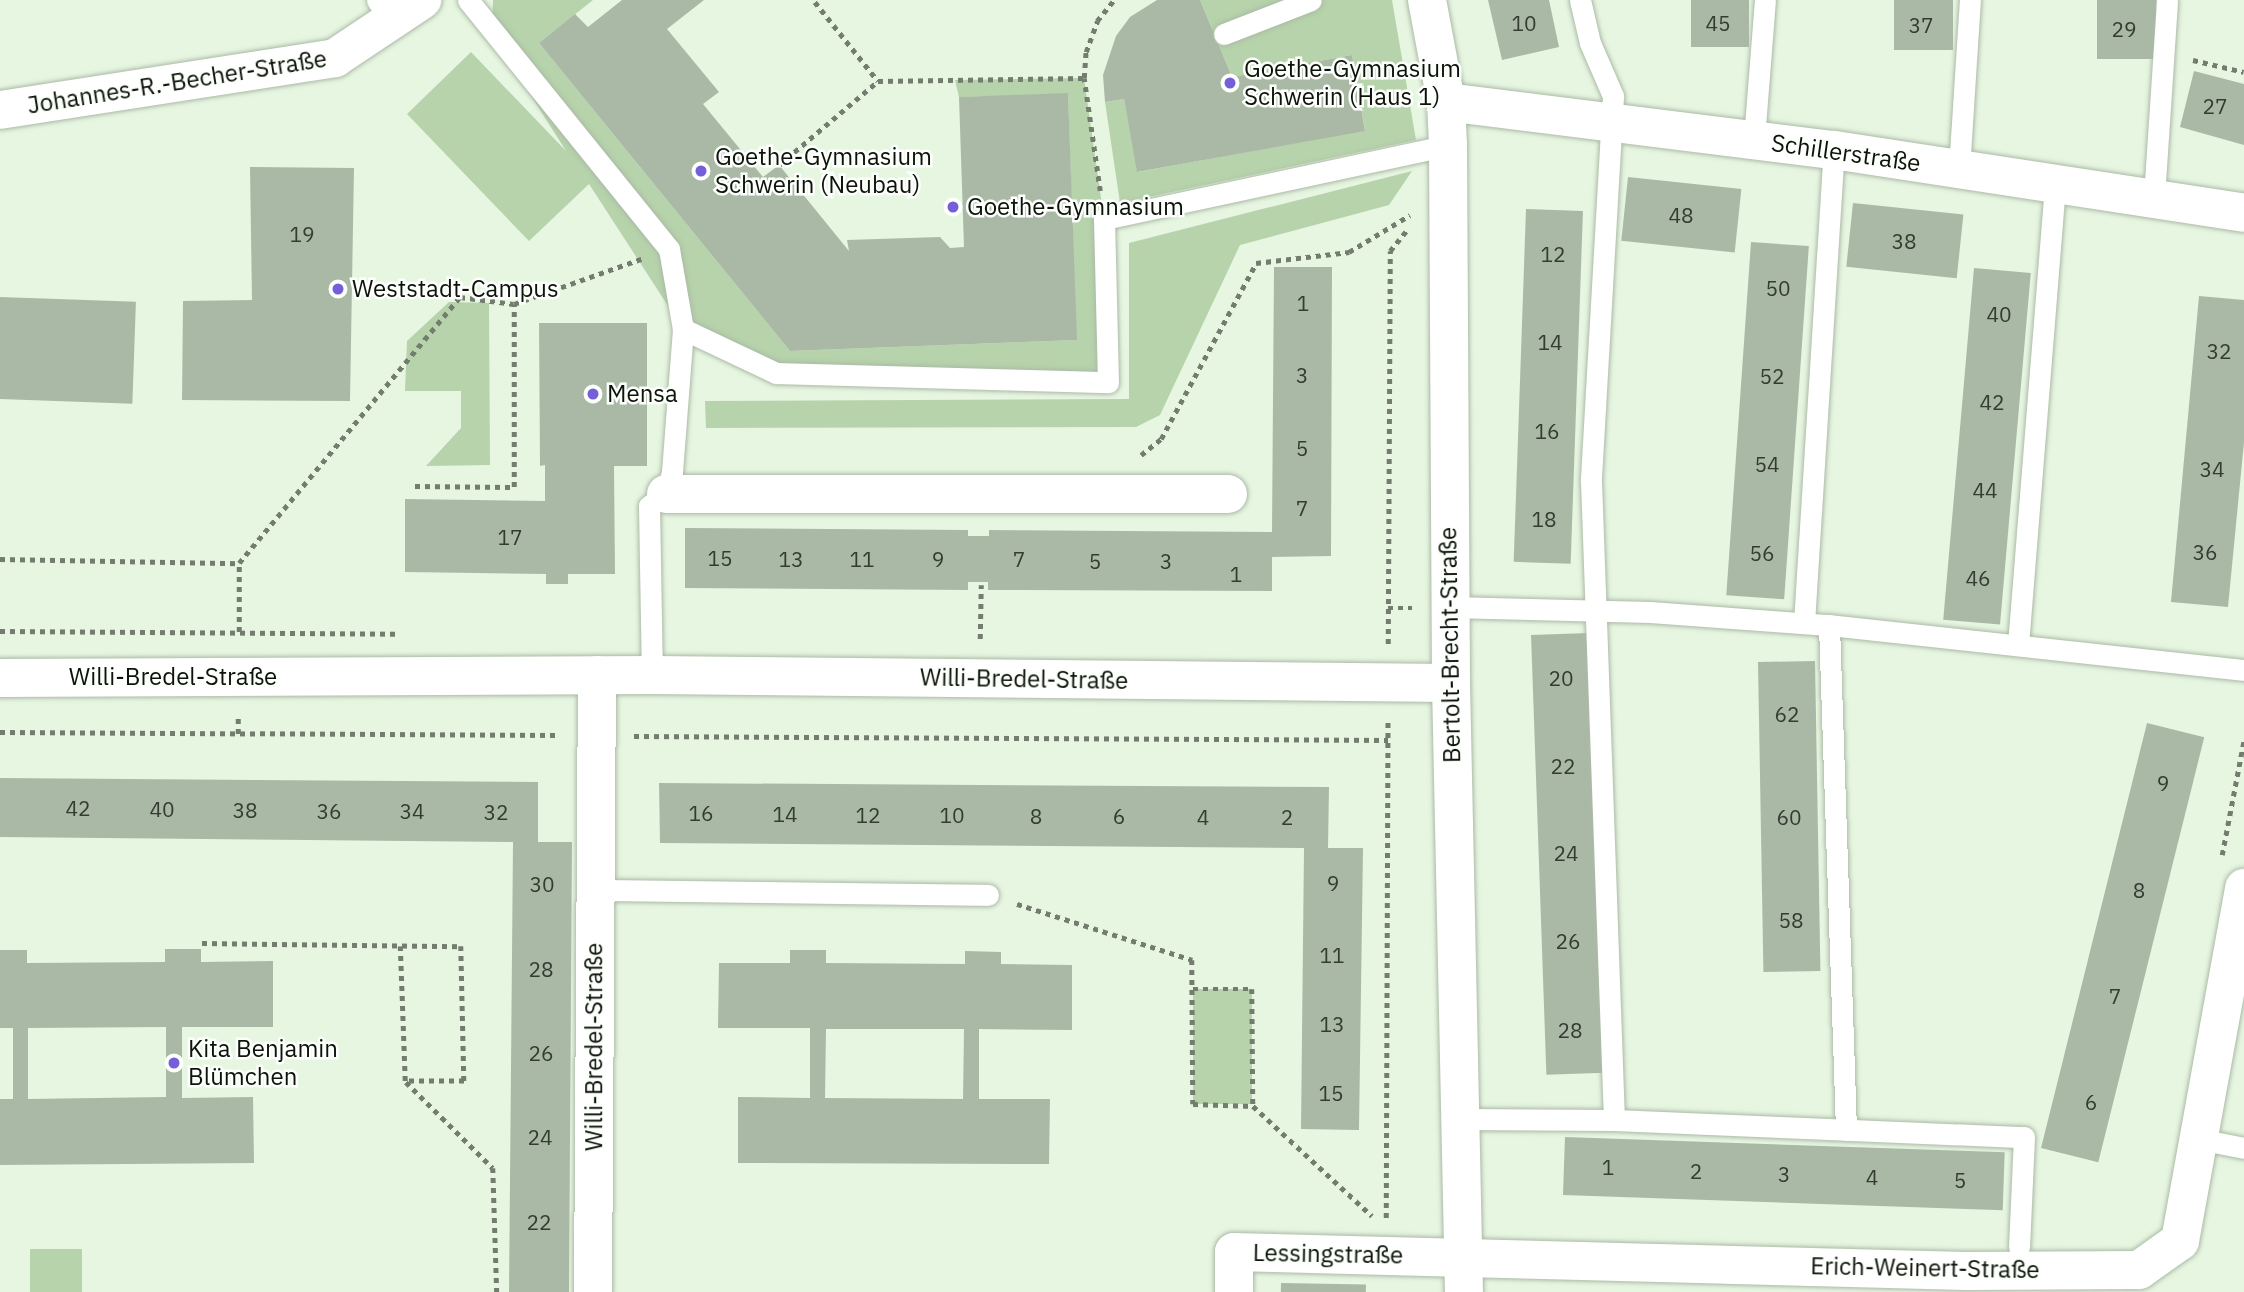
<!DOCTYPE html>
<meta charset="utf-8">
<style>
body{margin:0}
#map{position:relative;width:2244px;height:1292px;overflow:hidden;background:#e7f6e1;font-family:"IBM Plex Sans",sans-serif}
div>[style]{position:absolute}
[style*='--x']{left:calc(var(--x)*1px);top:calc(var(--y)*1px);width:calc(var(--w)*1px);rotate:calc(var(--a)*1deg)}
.green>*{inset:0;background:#b6d3ab;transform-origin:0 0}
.building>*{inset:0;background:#aab9a5;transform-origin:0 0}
.path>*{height:4.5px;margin-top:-2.25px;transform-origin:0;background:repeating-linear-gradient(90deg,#737c6f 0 5px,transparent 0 10px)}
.roads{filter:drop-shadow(0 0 2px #abbaa6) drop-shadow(0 0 2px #abbaa6)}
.service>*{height:21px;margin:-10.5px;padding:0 10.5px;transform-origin:10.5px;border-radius:10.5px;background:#fff}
.minor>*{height:38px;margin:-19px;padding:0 19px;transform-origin:19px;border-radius:19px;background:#fff}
.dots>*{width:19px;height:19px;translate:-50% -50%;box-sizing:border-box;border:4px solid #fcfffb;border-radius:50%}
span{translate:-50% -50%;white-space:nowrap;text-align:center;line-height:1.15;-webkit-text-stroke:5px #fcfffb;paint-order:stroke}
.number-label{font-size:21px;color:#343c32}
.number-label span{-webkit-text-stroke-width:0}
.poi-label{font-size:24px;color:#0d120b}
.left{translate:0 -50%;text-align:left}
.street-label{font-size:24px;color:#0d120b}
</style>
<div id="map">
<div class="green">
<div style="clip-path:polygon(493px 0,593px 0,539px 43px,790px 351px,1076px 340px,1068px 94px,959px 97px,955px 80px,1084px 78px,1104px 219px,1108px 382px,776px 373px,683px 329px,589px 184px,529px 241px,407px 114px,471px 52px,566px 151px,518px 75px,492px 22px)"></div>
<div style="clip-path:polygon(1200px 0,1392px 0,1416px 140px,1120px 203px,1105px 102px,1124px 99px,1138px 172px,1365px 130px,1352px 55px,1232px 77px)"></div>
<div style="clip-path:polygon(1412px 171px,1389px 205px,1240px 245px,1160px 415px,1136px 427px,706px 428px,705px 401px,1129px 399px,1129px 243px)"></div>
<div style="clip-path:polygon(449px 302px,489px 303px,490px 465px,426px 466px,461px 428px,461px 391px,405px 391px,407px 341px)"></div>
<div style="left:1193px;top:989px;width:59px;height:115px"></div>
<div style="left:30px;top:1249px;width:52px;height:43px"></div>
</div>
<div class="building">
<div style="clip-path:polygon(622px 0,704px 0,667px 29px,719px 92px,703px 104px,763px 177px,779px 165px,849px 251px,847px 240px,940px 237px,950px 248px,964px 247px,959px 97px,1068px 93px,1077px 340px,790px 351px,539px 43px,575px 14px,588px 27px)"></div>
<div style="clip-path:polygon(1157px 0,1200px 0,1232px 77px,1352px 55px,1365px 131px,1137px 172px,1124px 99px,1105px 102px,1103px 75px,1116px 36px,1130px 17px)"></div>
<div style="clip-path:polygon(1488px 0,1549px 0,1559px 47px,1502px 60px)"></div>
<div style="left:1691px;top:0;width:58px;height:47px"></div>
<div style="left:1894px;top:0;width:59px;height:50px"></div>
<div style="left:2097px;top:0;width:59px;height:59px"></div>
<div style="clip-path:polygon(2194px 71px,2244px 84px,2244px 145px,2180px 127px)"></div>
<div style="clip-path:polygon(250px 167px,354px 168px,350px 401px,182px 400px,183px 301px,252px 300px)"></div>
<div style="left:1628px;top:177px;width:114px;height:64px;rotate:6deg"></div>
<div style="left:1853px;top:203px;width:111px;height:64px;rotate:6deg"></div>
<div style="left:1526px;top:209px;width:57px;height:353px;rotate:2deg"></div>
<div style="left:1751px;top:242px;width:58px;height:354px;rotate:4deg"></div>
<div style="clip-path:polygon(1274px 267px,1332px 267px,1331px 556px,1272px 557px,1272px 591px,988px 590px,988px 582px,968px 582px,968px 590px,685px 588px,685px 528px,968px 530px,968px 536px,989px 536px,989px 530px,1272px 532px)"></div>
<div style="left:1974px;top:268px;width:57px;height:353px;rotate:5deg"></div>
<div style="clip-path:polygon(2199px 296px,2244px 300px,2244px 442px,2228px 607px,2171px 602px)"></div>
<div style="left:0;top:297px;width:136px;height:102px;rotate:2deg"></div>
<div style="clip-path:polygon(539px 323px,647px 323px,647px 466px,614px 466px,615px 574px,568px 574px,568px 584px,546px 584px,546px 574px,405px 572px,405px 499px,545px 501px,545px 465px,540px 466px)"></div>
<div style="left:1589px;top:633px;width:440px;height:58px;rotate:88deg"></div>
<div style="left:1815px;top:661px;width:310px;height:57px;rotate:89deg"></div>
<div style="left:2147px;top:723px;width:59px;height:438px;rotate:14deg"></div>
<div style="clip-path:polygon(0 778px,538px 782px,538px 842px,572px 842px,569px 1292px,509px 1292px,513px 842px,0 837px)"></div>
<div style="clip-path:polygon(659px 783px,1329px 787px,1328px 848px,1363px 848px,1359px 1130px,1301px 1129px,1304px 848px,660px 843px)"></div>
<div style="clip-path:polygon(evenodd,165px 949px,201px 949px,201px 962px,273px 961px,273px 1027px,182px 1027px,182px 1098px,253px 1097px,254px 1163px,0 1165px,0 1099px,13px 1099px,13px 1028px,0 1028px,0 950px,27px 950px,27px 963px,165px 962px,165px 949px,166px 1027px,166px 1097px,28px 1099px,28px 1028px,166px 1027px)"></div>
<div style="clip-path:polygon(evenodd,790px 950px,826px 950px,826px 963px,965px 964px,965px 951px,1001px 952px,1001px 964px,1072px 965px,1072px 1030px,979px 1029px,979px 1099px,1050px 1099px,1049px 1164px,738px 1163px,738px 1097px,810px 1098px,810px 1028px,718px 1028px,719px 963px,790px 963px,790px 950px,826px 1029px,964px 1029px,963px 1099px,825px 1098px,826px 1029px)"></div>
<div style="left:1565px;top:1137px;width:440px;height:58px;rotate:2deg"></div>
<div style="left:1281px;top:1283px;width:85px;height:9px;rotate:1deg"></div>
</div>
<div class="path">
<div style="--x:815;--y:2;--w:101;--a:51.4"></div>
<div style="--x:878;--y:81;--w:206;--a:-0.8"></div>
<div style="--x:2193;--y:60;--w:52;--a:13.2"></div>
<div style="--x:779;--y:165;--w:130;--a:-40.3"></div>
<div style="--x:1100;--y:191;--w:114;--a:-98.1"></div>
<div style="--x:1084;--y:78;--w:26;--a:-86"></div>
<div style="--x:1086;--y:52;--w:33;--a:-70"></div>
<div style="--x:1097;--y:21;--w:27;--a:-51"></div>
<div style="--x:1141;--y:455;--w:26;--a:-39"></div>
<div style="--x:1161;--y:439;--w:200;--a:-61.6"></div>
<div style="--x:1256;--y:263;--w:94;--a:-6.7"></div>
<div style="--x:1349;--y:252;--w:71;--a:-31.2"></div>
<div style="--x:415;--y:486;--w:99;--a:0.6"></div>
<div style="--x:514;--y:487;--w:183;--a:-90"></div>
<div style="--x:0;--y:559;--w:239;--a:1"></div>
<div style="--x:239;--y:563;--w:346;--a:-50.3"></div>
<div style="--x:460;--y:297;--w:54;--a:7.4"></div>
<div style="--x:514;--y:304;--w:135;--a:-19.5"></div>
<div style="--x:1388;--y:608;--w:24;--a:0"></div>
<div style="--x:0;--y:631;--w:398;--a:0.4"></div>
<div style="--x:239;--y:632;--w:69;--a:-90"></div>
<div style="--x:980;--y:639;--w:54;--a:-88.9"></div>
<div style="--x:1388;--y:644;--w:393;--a:-89.7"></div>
<div style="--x:1390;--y:251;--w:28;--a:-51"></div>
<div style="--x:0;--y:732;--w:559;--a:0.31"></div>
<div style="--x:238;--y:734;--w:20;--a:-90"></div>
<div style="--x:634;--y:736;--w:754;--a:0.3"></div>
<div style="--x:2222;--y:855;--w:117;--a:-79.2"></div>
<div style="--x:1017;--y:904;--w:184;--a:17.7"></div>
<div style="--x:1192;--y:960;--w:144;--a:89.6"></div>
<div style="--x:1193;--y:1104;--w:60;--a:1.9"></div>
<div style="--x:1253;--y:1106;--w:162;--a:42.7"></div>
<div style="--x:202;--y:943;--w:259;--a:0.7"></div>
<div style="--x:461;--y:946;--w:135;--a:88.7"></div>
<div style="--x:464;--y:1081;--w:59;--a:180"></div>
<div style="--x:405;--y:1081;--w:135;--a:-92.1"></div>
<div style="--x:1193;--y:989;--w:59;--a:0"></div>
<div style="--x:1252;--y:989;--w:117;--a:89.5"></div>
<div style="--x:406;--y:1082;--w:122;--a:44.7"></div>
<div style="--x:493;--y:1168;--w:124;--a:88.2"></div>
<div style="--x:1386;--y:1218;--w:499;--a:-89.8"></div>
</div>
<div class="roads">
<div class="service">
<div style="--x:377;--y:0;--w:27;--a:56"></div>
<div style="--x:468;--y:0;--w:320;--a:51.1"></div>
<div style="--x:669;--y:249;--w:81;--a:80.1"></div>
<div style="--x:683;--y:329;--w:143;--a:94.4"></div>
<div style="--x:672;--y:472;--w:23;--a:105"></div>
<div style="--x:666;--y:494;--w:21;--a:145"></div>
<div style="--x:649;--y:506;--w:169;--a:89"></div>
<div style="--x:1580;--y:0;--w:44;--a:76.9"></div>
<div style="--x:1590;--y:43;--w:58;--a:66.5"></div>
<div style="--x:1613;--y:96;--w:386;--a:93.3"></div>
<div style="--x:1591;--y:481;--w:639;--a:87.94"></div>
<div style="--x:1224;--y:34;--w:93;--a:-21.3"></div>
<div style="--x:1754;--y:139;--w:139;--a:-85.5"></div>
<div style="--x:1959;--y:169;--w:169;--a:-86.3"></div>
<div style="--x:2154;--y:197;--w:197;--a:-86.2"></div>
<div style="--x:683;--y:329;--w:103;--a:25.3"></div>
<div style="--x:776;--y:373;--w:332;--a:1.6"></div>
<div style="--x:1108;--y:382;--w:163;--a:-91.4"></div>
<div style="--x:1104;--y:219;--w:352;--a:-12.1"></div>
<div style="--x:1450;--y:607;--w:200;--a:1.4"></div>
<div style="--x:1650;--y:612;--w:179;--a:4.2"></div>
<div style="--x:1829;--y:625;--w:417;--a:6.2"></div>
<div style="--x:1804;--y:623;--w:474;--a:-86.4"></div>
<div style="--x:1829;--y:625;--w:505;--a:88.07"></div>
<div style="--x:2018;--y:645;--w:464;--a:-85.4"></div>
<div style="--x:595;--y:890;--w:393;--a:0.7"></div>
<div style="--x:1458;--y:1119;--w:156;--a:0.4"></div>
<div style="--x:1614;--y:1120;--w:410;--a:2.4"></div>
<div style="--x:2024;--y:1137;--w:110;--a:92.6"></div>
<div style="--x:2199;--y:1139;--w:46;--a:11.3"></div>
</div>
<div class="minor">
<div style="--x:1427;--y:0;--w:104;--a:79.4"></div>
<div style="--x:1446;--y:102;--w:43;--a:87.3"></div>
<div style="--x:1448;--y:145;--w:538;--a:89.68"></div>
<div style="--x:1451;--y:683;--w:609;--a:88.78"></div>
<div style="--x:1446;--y:102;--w:391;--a:7.1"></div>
<div style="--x:1834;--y:150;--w:415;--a:8.7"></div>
<div style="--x:0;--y:110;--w:339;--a:-8.8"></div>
<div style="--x:335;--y:58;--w:105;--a:-33.7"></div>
<div style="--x:666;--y:494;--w:562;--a:0"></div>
<div style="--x:0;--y:678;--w:652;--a:-0.26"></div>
<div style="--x:652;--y:675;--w:799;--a:0.57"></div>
<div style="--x:593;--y:1292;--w:617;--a:-89.63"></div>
<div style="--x:1234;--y:1292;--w:40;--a:-90"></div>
<div style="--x:1234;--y:1252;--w:732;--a:1.49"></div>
<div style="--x:1966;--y:1271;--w:173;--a:-0.3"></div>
<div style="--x:2139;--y:1270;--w:50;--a:-35.3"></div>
<div style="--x:2180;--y:1241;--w:359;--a:-79.7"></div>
</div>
</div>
<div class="dots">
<div style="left:1230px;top:83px;background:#745fd9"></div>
<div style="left:701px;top:171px;background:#745fd9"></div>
<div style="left:953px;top:207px;background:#745fd9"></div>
<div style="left:338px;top:289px;background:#745fd9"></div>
<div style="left:593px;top:394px;background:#745fd9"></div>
<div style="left:174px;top:1063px;background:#745fd9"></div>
</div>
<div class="number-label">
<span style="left:1524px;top:23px">10</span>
<span style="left:1718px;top:23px">45</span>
<span style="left:1921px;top:25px">37</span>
<span style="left:2124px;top:29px">29</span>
<span style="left:2215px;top:106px">27</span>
<span style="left:1681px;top:215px">48</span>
<span style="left:302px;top:234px">19</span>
<span style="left:1904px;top:241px">38</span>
<span style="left:1553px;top:254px">12</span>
<span style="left:1778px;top:288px">50</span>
<span style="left:1303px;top:303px">1</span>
<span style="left:1999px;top:314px">40</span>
<span style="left:1550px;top:342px">14</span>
<span style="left:2219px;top:351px">32</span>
<span style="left:1302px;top:375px">3</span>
<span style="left:1772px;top:376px">52</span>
<span style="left:1992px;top:402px">42</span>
<span style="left:1547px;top:431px">16</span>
<span style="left:1302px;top:448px">5</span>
<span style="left:1767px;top:464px">54</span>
<span style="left:2212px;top:469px">34</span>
<span style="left:1985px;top:490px">44</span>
<span style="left:1302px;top:508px">7</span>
<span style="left:1544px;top:519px">18</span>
<span style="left:510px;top:537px">17</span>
<span style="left:2205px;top:552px">36</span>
<span style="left:1762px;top:553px">56</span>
<span style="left:720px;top:558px">15</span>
<span style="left:791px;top:559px">13</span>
<span style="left:862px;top:559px">11</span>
<span style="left:938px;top:559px">9</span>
<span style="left:1019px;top:559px">7</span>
<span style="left:1095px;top:561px">5</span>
<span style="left:1166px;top:561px">3</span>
<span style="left:1236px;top:574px">1</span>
<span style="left:1978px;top:578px">46</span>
<span style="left:1561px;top:678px">20</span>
<span style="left:1787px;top:714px">62</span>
<span style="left:1563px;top:766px">22</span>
<span style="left:2163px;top:783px">9</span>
<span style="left:78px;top:808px">42</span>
<span style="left:162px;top:809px">40</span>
<span style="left:245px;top:810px">38</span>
<span style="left:329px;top:811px">36</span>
<span style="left:412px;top:811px">34</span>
<span style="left:496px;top:812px">32</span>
<span style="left:701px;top:813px">16</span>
<span style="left:785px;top:814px">14</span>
<span style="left:868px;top:815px">12</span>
<span style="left:952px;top:815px">10</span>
<span style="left:1036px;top:816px">8</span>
<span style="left:1119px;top:816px">6</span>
<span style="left:1203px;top:817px">4</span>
<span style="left:1287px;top:817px">2</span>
<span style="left:1789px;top:817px">60</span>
<span style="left:1566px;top:853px">24</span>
<span style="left:1333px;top:883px">9</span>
<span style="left:542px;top:884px">30</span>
<span style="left:2139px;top:890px">8</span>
<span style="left:1791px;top:920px">58</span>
<span style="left:1568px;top:941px">26</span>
<span style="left:1332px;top:955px">11</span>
<span style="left:541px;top:969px">28</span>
<span style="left:2115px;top:996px">7</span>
<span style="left:1332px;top:1024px">13</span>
<span style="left:1570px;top:1030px">28</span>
<span style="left:541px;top:1053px">26</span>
<span style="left:1331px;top:1093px">15</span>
<span style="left:2091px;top:1102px">6</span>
<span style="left:540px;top:1137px">24</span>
<span style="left:1608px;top:1167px">1</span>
<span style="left:1696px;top:1171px">2</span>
<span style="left:1784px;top:1174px">3</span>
<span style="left:1872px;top:1177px">4</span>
<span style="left:1960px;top:1180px">5</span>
<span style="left:539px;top:1222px">22</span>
</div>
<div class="poi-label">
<span class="left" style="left:1244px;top:83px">Goethe-Gymnasium<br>Schwerin (Haus 1)</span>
<span class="left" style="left:715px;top:171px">Goethe-Gymnasium<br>Schwerin (Neubau)</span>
<span class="left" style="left:967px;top:207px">Goethe-Gymnasium</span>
<span class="left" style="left:352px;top:289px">Weststadt-Campus</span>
<span class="left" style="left:607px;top:394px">Mensa</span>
<span class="left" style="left:188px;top:1063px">Kita Benjamin<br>Blümchen</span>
</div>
<div class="street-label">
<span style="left:177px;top:82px;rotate:-9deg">Johannes-R.-Becher-Straße</span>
<span style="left:1846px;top:153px;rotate:8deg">Schillerstraße</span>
<span style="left:1450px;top:645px;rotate:-91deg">Bertolt-Brecht-Straße</span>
<span style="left:173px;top:677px">Willi-Bredel-Straße</span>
<span style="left:1024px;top:679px;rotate:1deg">Willi-Bredel-Straße</span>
<span style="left:594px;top:1047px;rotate:-90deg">Willi-Bredel-Straße</span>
<span style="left:1328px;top:1254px;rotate:1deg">Lessingstraße</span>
<span style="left:1925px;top:1268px;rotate:1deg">Erich-Weinert-Straße</span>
</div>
</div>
